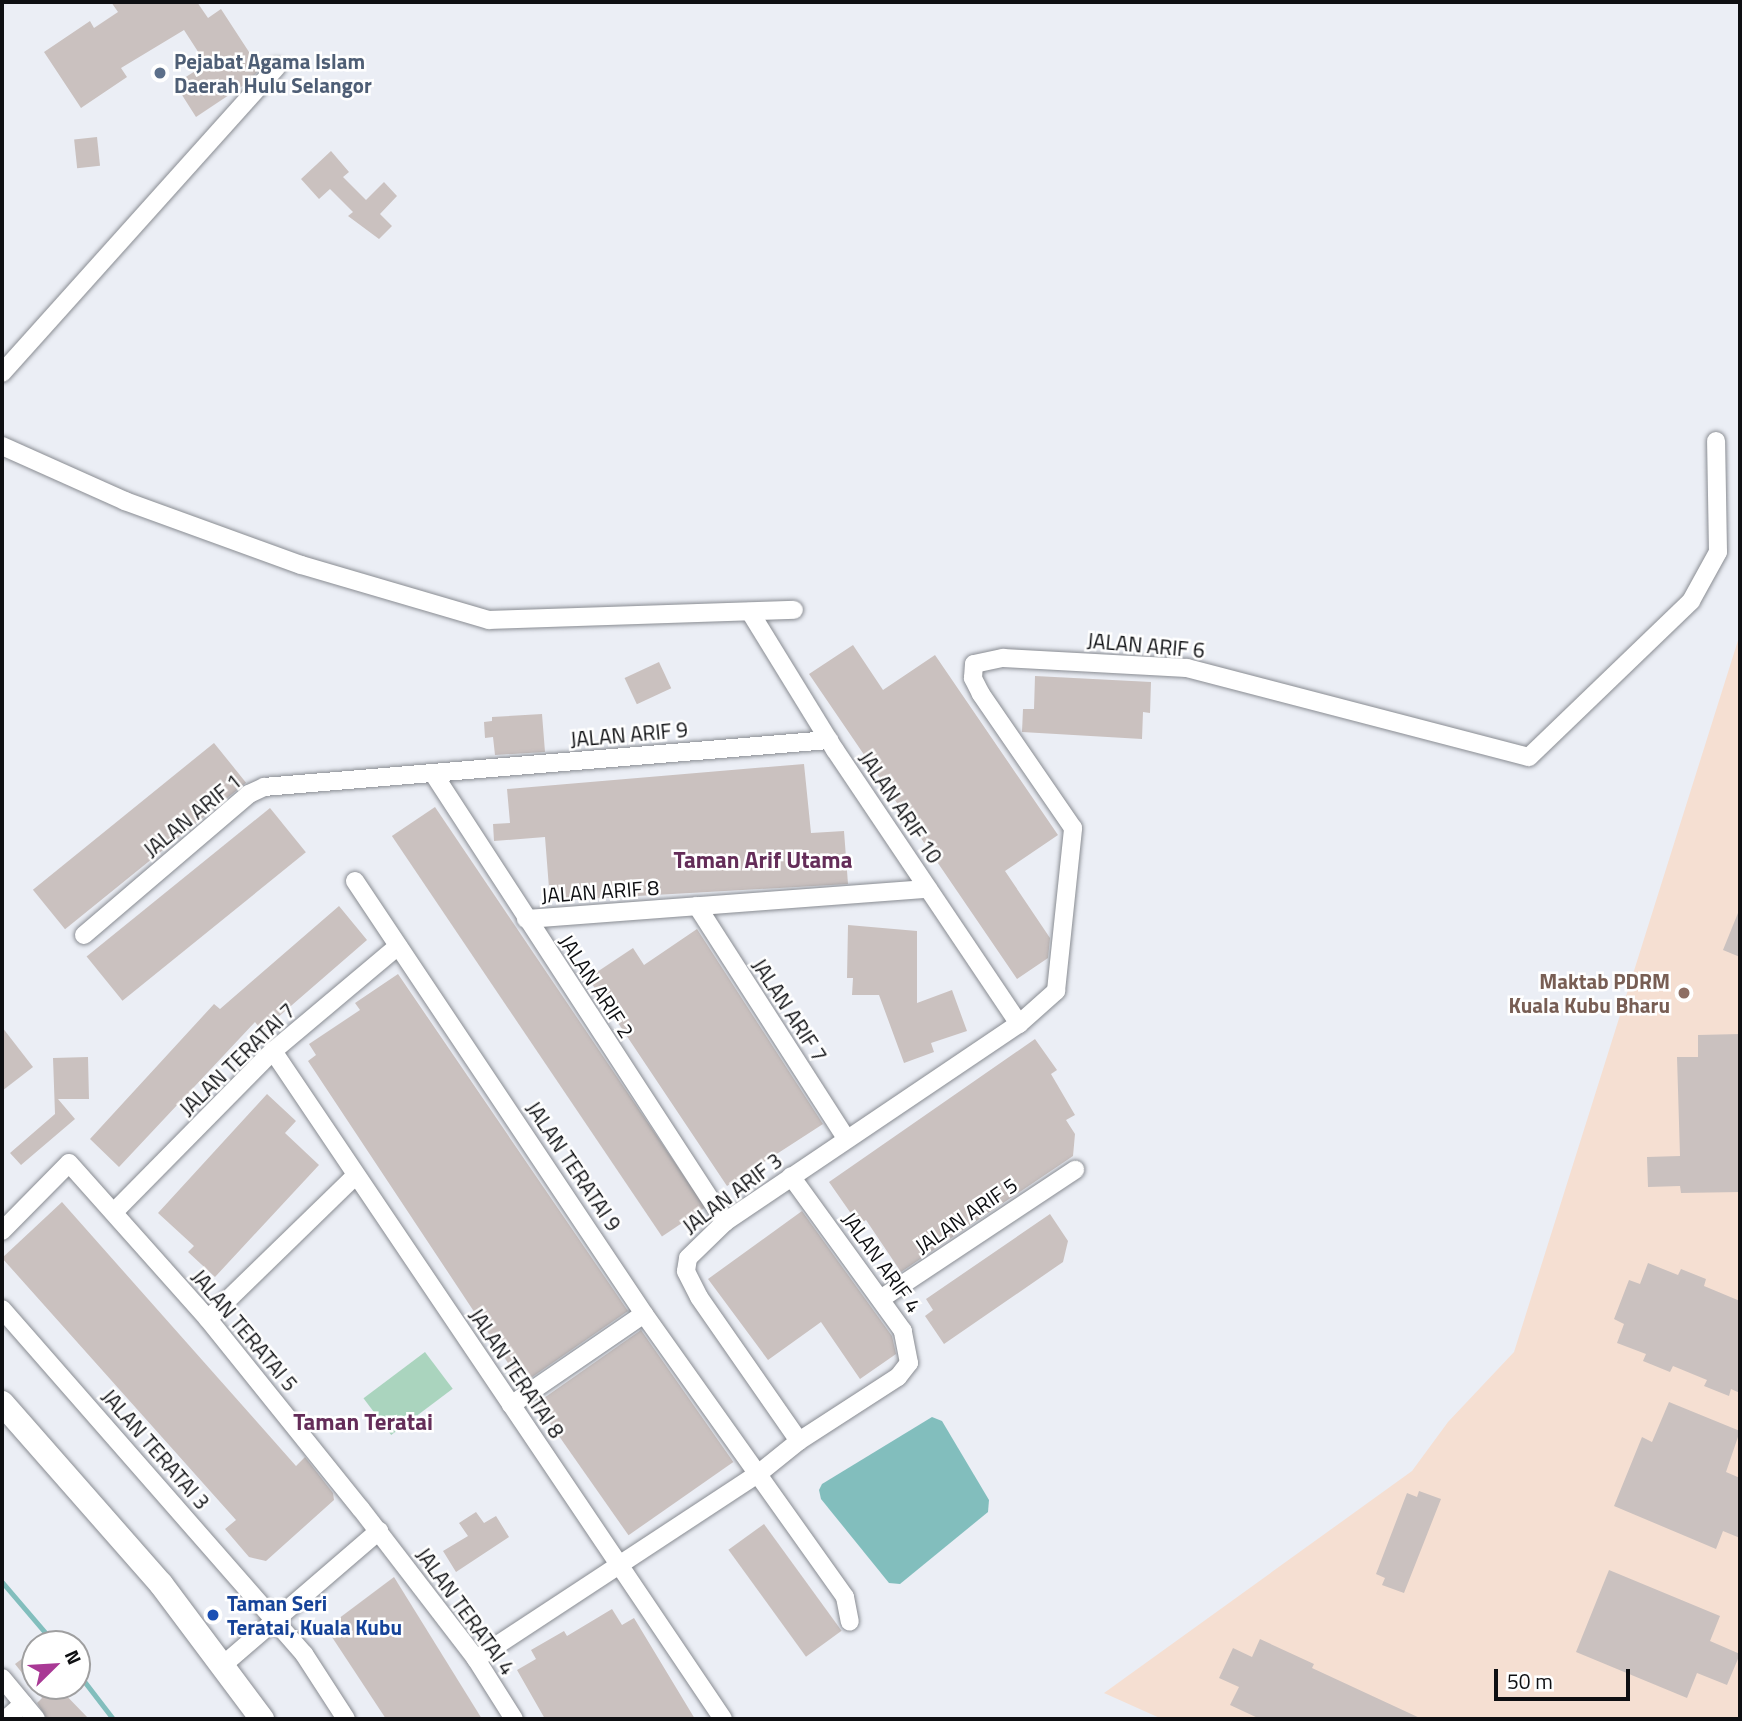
<!DOCTYPE html>
<style>
body{margin:0}
#map{position:relative;width:1742px;height:1721px;overflow:hidden;background:#ebeef5;font-family:"Titillium Web",sans-serif}
div>[style]{position:absolute}
[style*='--x']{left:calc(var(--x)*1px);top:calc(var(--y)*1px);width:calc(var(--w)*1px);rotate:calc(var(--a)*1deg)}
.education>*{inset:0;background:#f5dfd2}
.green>*{inset:0;background:#aad4be;transform-origin:0 0}
.water>*{inset:0;background:#82bebd}
.stream>*{height:5px;margin:-2.5px;padding:0 2.5px;transform-origin:2.5px;border-radius:2.5px;background:#82bebd}
.building>*{inset:0;background:#cac1bf;transform-origin:0 0}
.roads{filter:drop-shadow(0 0 2px #898c92) drop-shadow(0 0 2px #898c92)}
.minor>*{height:18px;margin:-9px;padding:0 9px;transform-origin:9px;border-radius:9px;background:#fff}
.secondary>*{height:24px;margin:-12px;padding:0 12px;transform-origin:12px;border-radius:12px;background:#fff}
.dots>*{width:19px;height:19px;translate:-50% -50%;box-sizing:border-box;border:4px solid #fff;border-radius:50%}
span{translate:-50% -50%;white-space:nowrap;text-align:center;line-height:1.15;-webkit-text-stroke:5px #fff;paint-order:stroke}
.service-label{font-size:21px;color:#4e5e75;font-weight:700}
.left{translate:0 -50%;text-align:left}
.street-label{font-size:21px;color:#0e0f12}
.education-label{font-size:21px;color:#785e54;font-weight:700}
.right{translate:-100% -50%;text-align:right}
.transit-label{font-size:21px;color:#164399;font-weight:700}
.neighbourhood-label{font-size:23px;color:#642d59;font-weight:700}
.frame{position:absolute;inset:0;border:4px solid #0e0f12;pointer-events:none}
.north{position:absolute;left:21px;top:1630px;width:70px;height:70px;box-sizing:border-box;background:#fff;border:2px solid #9f9fa0;border-radius:50%;rotate:66deg;font-size:19px;font-weight:700;line-height:28px;text-align:center;color:#0e0f12}
.north::after{content:'';display:block;margin:auto;width:24px;height:32px;background:#a93995;clip-path:polygon(50% 0,100% 100%,50% 72%,0 100%)}
.scale{position:absolute;left:1494px;top:1669px;width:136px;height:32px;box-sizing:border-box;border:4px solid #0e0f12;border-top:0;padding-left:9px;font-size:21px;line-height:24px;white-space:nowrap;color:#0e0f12;-webkit-text-stroke:5px #fff;paint-order:stroke}
</style>
<div id="map">
<div class="education">
<div style="clip-path:polygon(1740px 634px,1740px 1719px,1162px 1719px,1104px 1693px,1412px 1471px,1448px 1422px,1514px 1352px)"></div>
</div>
<div class="green">
<div style="left:425px;top:1352px;width:46px;height:77px;rotate:53deg"></div>
</div>
<div class="water">
<div style="clip-path:polygon(932px 1417px,942px 1421px,989px 1500px,988px 1512px,900px 1584px,889px 1583px,821px 1499px,819px 1490px,822px 1484px)"></div>
</div>
<div class="stream">
<div style="--x:2;--y:1582;--w:82;--a:49.5"></div>
<div style="--x:77;--y:1672;--w:59;--a:52.5"></div>
</div>
<div class="building">
<div style="clip-path:polygon(111px 2px,197px 2px,208px 18px,221px 9px,260px 69px,247px 83px,196px 117px,175px 84px,206px 64px,184px 30px,121px 68px,127px 77px,81px 108px,44px 52px,90px 21px,94px 28px,118px 12px)"></div>
<div style="left:97px;top:137px;width:29px;height:23px;rotate:84deg"></div>
<div style="clip-path:polygon(331px 151px,349px 172px,343px 177px,366px 200px,384px 182px,397px 196px,380px 214px,392px 226px,379px 239px,348px 216px,353px 212px,330px 189px,319px 199px,301px 179px)"></div>
<div style="clip-path:polygon(853px 645px,883px 690px,935px 655px,1058px 835px,1005px 871px,1050px 938px,1048px 958px,1017px 979px,809px 674px)"></div>
<div style="left:659px;top:662px;width:29px;height:38px;rotate:65deg"></div>
<div style="clip-path:polygon(1035px 676px,1151px 682px,1150px 713px,1143px 712px,1142px 739px,1022px 732px,1023px 709px,1034px 709px)"></div>
<div style="clip-path:polygon(542px 714px,545px 752px,495px 755px,493px 737px,485px 738px,484px 722px,492px 721px,492px 717px)"></div>
<div style="left:214px;top:743px;width:51px;height:233px;rotate:51deg"></div>
<div style="clip-path:polygon(804px 764px,811px 833px,844px 831px,848px 884px,550px 901px,545px 837px,494px 841px,493px 824px,510px 823px,507px 789px)"></div>
<div style="left:435px;top:807px;width:483px;height:52px;rotate:56deg"></div>
<div style="left:270px;top:808px;width:57px;height:236px;rotate:51deg"></div>
<div style="clip-path:polygon(339px 906px,367px 940px,262px 1031px,255px 1022px,119px 1167px,90px 1139px,214px 1004px,220px 1009px)"></div>
<div style="clip-path:polygon(1740px 908px,1740px 957px,1723px 950px)"></div>
<div style="clip-path:polygon(848px 925px,917px 931px,917px 1003px,952px 990px,967px 1031px,931px 1043px,934px 1052px,904px 1063px,879px 995px,852px 995px,853px 978px,847px 978px)"></div>
<div style="clip-path:polygon(697px 929px,823px 1124px,727px 1186px,588px 978px,633px 948px,644px 965px)"></div>
<div style="clip-path:polygon(398px 974px,628px 1311px,522px 1384px,308px 1061px,316px 1055px,309px 1044px,360px 1010px,355px 1003px)"></div>
<div style="clip-path:polygon(2px 1027px,33px 1067px,2px 1091px)"></div>
<div style="clip-path:polygon(1740px 1034px,1740px 1192px,1681px 1193px,1680px 1186px,1648px 1187px,1647px 1157px,1680px 1156px,1677px 1057px,1698px 1057px,1698px 1035px)"></div>
<div style="clip-path:polygon(1035px 1039px,1057px 1070px,1051px 1074px,1075px 1115px,1066px 1120px,1075px 1134px,1073px 1156px,901px 1272px,866px 1220px,859px 1225px,829px 1182px)"></div>
<div style="clip-path:polygon(88px 1057px,89px 1099px,58px 1099px,75px 1119px,21px 1165px,10px 1153px,55px 1114px,53px 1058px)"></div>
<div style="clip-path:polygon(267px 1094px,296px 1121px,285px 1133px,319px 1165px,215px 1277px,188px 1252px,194px 1246px,158px 1213px)"></div>
<div style="clip-path:polygon(62px 1202px,296px 1466px,305px 1457px,333px 1493px,334px 1500px,266px 1561px,249px 1557px,225px 1529px,236px 1520px,2px 1258px)"></div>
<div style="clip-path:polygon(802px 1211px,892px 1336px,896px 1354px,860px 1379px,821px 1322px,768px 1360px,708px 1279px)"></div>
<div style="clip-path:polygon(1050px 1214px,1068px 1241px,1063px 1262px,944px 1344px,925px 1316px,933px 1310px,926px 1299px)"></div>
<div style="clip-path:polygon(1648px 1263px,1678px 1275px,1681px 1269px,1706px 1279px,1704px 1286px,1740px 1301px,1740px 1393px,1731px 1389px,1729px 1396px,1704px 1386px,1707px 1380px,1673px 1366px,1670px 1372px,1643px 1361px,1646px 1354px,1617px 1343px,1624px 1324px,1614px 1319px,1629px 1280px,1640px 1284px)"></div>
<div style="left:641px;top:1330px;width:161px;height:128px;rotate:55deg"></div>
<div style="clip-path:polygon(1669px 1402px,1740px 1431px,1726px 1472px,1740px 1478px,1740px 1538px,1723px 1531px,1716px 1549px,1614px 1506px,1642px 1437px,1652px 1442px)"></div>
<div style="clip-path:polygon(1419px 1491px,1441px 1499px,1404px 1593px,1382px 1585px,1385px 1578px,1376px 1574px,1407px 1493px,1417px 1497px)"></div>
<div style="clip-path:polygon(476px 1512px,484px 1523px,496px 1516px,509px 1537px,456px 1572px,443px 1551px,468px 1536px,459px 1523px)"></div>
<div style="left:764px;top:1524px;width:132px;height:44px;rotate:54deg"></div>
<div style="clip-path:polygon(1609px 1570px,1720px 1616px,1710px 1641px,1740px 1654px,1727px 1685px,1697px 1673px,1687px 1698px,1576px 1652px)"></div>
<div style="clip-path:polygon(394px 1577px,482px 1719px,386px 1719px,326px 1628px)"></div>
<div style="clip-path:polygon(612px 1609px,622px 1625px,634px 1618px,695px 1719px,545px 1719px,517px 1670px,536px 1659px,531px 1650px,564px 1631px,567px 1636px)"></div>
<div style="clip-path:polygon(1260px 1639px,1314px 1664px,1312px 1668px,1422px 1719px,1260px 1719px,1230px 1705px,1239px 1687px,1219px 1678px,1233px 1648px,1252px 1657px)"></div>
<div style="clip-path:polygon(35px 1649px,35px 1686px,57px 1686px,89px 1719px,47px 1719px,37px 1703px,42px 1698px,15px 1664px)"></div>
</div>
<div class="roads">
<div class="minor">
<div style="--x:2;--y:373;--w:411;--a:-48.1"></div>
<div style="--x:2;--y:446;--w:135;--a:24.1"></div>
<div style="--x:125;--y:501;--w:187;--a:20"></div>
<div style="--x:301;--y:565;--w:196;--a:16.3"></div>
<div style="--x:489;--y:620;--w:305;--a:-1.9"></div>
<div style="--x:750;--y:612;--w:162;--a:58.4"></div>
<div style="--x:835;--y:750;--w:330;--a:56.1"></div>
<div style="--x:433;--y:773;--w:536;--a:56.96"></div>
<div style="--x:355;--y:881;--w:521;--a:56.28"></div>
<div style="--x:644;--y:1314;--w:347;--a:54.6"></div>
<div style="--x:845;--y:1597;--w:25;--a:79"></div>
<div style="--x:697;--y:906;--w:276;--a:57.3"></div>
<div style="--x:526;--y:919;--w:403;--a:-4.3"></div>
<div style="--x:84;--y:935;--w:217;--a:-40.5"></div>
<div style="--x:249;--y:794;--w:17;--a:-25"></div>
<div style="--x:264;--y:787;--w:567;--a:-4.76"></div>
<div style="--x:273;--y:1051;--w:805;--a:56.03"></div>
<div style="--x:114;--y:1212;--w:226;--a:-45.4"></div>
<div style="--x:273;--y:1051;--w:163;--a:-40"></div>
<div style="--x:2;--y:1231;--w:95;--a:-45.4"></div>
<div style="--x:69;--y:1163;--w:209;--a:48.3"></div>
<div style="--x:208;--y:1319;--w:244;--a:51.2"></div>
<div style="--x:361;--y:1509;--w:189;--a:52.5"></div>
<div style="--x:476;--y:1659;--w:71;--a:57.7"></div>
<div style="--x:882;--y:1298;--w:232;--a:-33.6"></div>
<div style="--x:2;--y:1309;--w:459;--a:48.8"></div>
<div style="--x:304;--y:1654;--w:77;--a:57.1"></div>
<div style="--x:208;--y:1319;--w:206;--a:-44.2"></div>
<div style="--x:511;--y:1405;--w:161;--a:-34.4"></div>
<div style="--x:799;--y:1441;--w:175;--a:-124.8"></div>
<div style="--x:699;--y:1297;--w:29;--a:-117"></div>
<div style="--x:686;--y:1271;--w:13;--a:-81"></div>
<div style="--x:688;--y:1258;--w:52;--a:-44.2"></div>
<div style="--x:725;--y:1222;--w:354;--a:-34"></div>
<div style="--x:1019;--y:1024;--w:50;--a:-41.7"></div>
<div style="--x:1056;--y:991;--w:164;--a:-84"></div>
<div style="--x:1073;--y:828;--w:163;--a:-124.5"></div>
<div style="--x:981;--y:694;--w:18;--a:-117"></div>
<div style="--x:973;--y:678;--w:14;--a:-86"></div>
<div style="--x:974;--y:664;--w:30;--a:-12"></div>
<div style="--x:1003;--y:658;--w:184;--a:3.1"></div>
<div style="--x:1187;--y:668;--w:353;--a:14.6"></div>
<div style="--x:1529;--y:757;--w:225;--a:-43.9"></div>
<div style="--x:1691;--y:601;--w:56;--a:-61.1"></div>
<div style="--x:1718;--y:552;--w:111;--a:-91"></div>
<div style="--x:476;--y:1659;--w:337;--a:-33.3"></div>
<div style="--x:758;--y:1474;--w:53;--a:-38.8"></div>
<div style="--x:799;--y:1441;--w:118;--a:-32.9"></div>
<div style="--x:898;--y:1377;--w:18;--a:-52"></div>
<div style="--x:909;--y:1363;--w:33;--a:-101"></div>
<div style="--x:903;--y:1331;--w:191;--a:-125.9"></div>
<div style="--x:223;--y:1665;--w:206;--a:-40.7"></div>
<div style="--x:2;--y:1678;--w:53;--a:50.3"></div>
<div style="--x:6;--y:1719;--w:23;--a:-41"></div>
</div>
<div class="secondary">
<div style="--x:2;--y:1403;--w:241;--a:48.7"></div>
<div style="--x:161;--y:1584;--w:169;--a:53.2"></div>
</div>
</div>
<div class="dots">
<div style="left:160px;top:73px;background:#5c6f8a"></div>
<div style="left:1684px;top:993px;background:#8d6e63"></div>
<div style="left:213px;top:1615px;background:#1a4fb4"></div>
</div>
<div class="service-label">
<span class="left" style="left:174px;top:73px">Pejabat Agama Islam<br>Daerah Hulu Selangor</span>
</div>
<div class="street-label">
<span style="left:1146px;top:645px;rotate:5deg">JALAN ARIF 6</span>
<span style="left:629px;top:734px;rotate:-5deg">JALAN ARIF 9</span>
<span style="left:901px;top:807px;rotate:56deg">JALAN ARIF 10</span>
<span style="left:192px;top:815px;rotate:-39deg">JALAN ARIF 1</span>
<span style="left:600px;top:891px;rotate:-4deg">JALAN ARIF 8</span>
<span style="left:597px;top:986px;rotate:57deg">JALAN ARIF 2</span>
<span style="left:790px;top:1010px;rotate:57deg">JALAN ARIF 7</span>
<span style="left:237px;top:1059px;rotate:-44deg">JALAN TERATAI 7</span>
<span style="left:574px;top:1166px;rotate:56deg">JALAN TERATAI 9</span>
<span style="left:732px;top:1193px;rotate:-37deg">JALAN ARIF 3</span>
<span style="left:966px;top:1215px;rotate:-34deg">JALAN ARIF 5</span>
<span style="left:882px;top:1262px;rotate:54deg">JALAN ARIF 4</span>
<span style="left:245px;top:1330px;rotate:50deg">JALAN TERATAI 5</span>
<span style="left:517px;top:1373px;rotate:56deg">JALAN TERATAI 8</span>
<span style="left:156px;top:1449px;rotate:49deg">JALAN TERATAI 3</span>
<span style="left:466px;top:1611px;rotate:54deg">JALAN TERATAI 4</span>
</div>
<div class="education-label">
<span class="right" style="left:1670px;top:993px">Maktab PDRM<br>Kuala Kubu Bharu</span>
</div>
<div class="transit-label">
<span class="left" style="left:227px;top:1615px">Taman Seri<br>Teratai, Kuala Kubu</span>
</div>
<div class="neighbourhood-label">
<span style="left:763px;top:860px">Taman Arif Utama</span>
<span style="left:363px;top:1422px">Taman Teratai</span>
</div>
<div class="frame"></div>
<div class="north">N</div>
<div class="scale">50 m</div>
</div>
